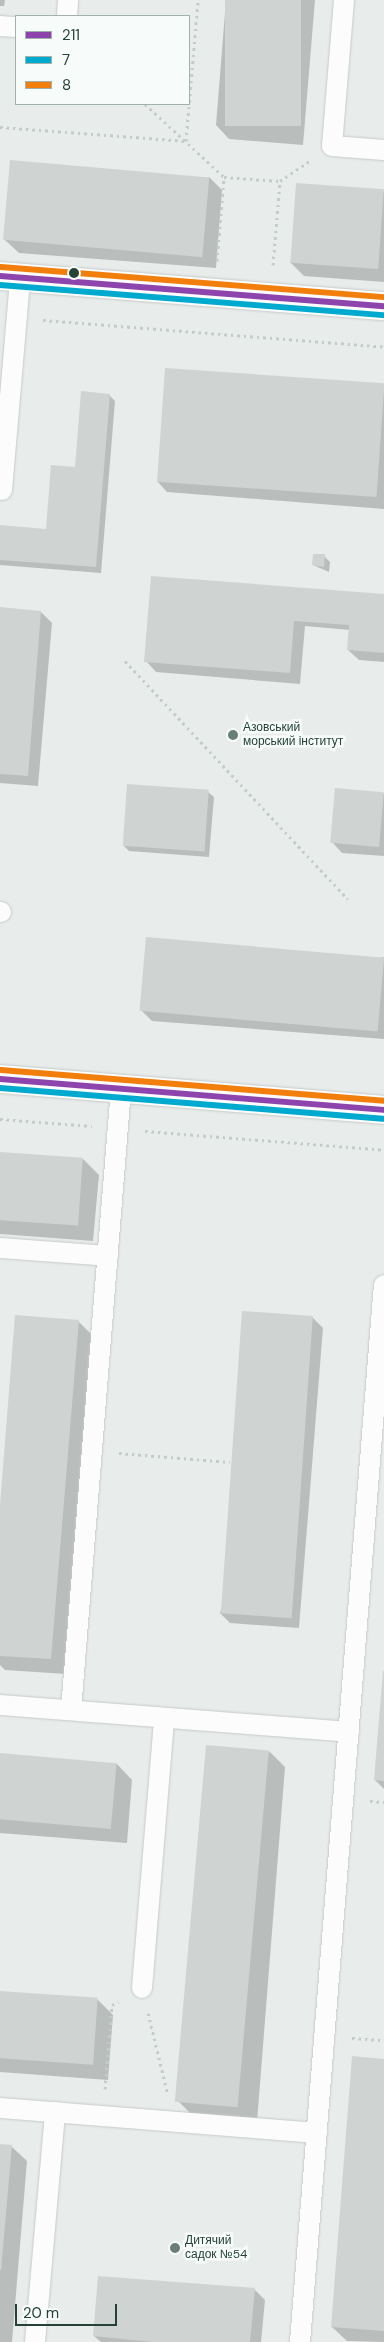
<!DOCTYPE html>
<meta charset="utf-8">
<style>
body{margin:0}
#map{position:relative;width:384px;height:2342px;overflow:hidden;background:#e8edeb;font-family:"DM Sans",sans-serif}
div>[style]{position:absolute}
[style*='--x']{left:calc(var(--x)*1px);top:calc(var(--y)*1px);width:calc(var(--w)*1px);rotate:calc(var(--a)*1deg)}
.shadow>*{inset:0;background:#0003}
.building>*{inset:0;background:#cfd4d2;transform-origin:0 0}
.path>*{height:3px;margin-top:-1.5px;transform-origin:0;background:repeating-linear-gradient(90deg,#c3ccca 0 2.5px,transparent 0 6.5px)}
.roads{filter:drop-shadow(0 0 1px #c5cac8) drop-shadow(0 0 1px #c5cac8)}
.service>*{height:20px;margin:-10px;padding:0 10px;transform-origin:10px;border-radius:10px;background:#fcfcfc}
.secondary>*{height:28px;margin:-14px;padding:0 14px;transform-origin:14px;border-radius:14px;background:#fcfcfc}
.bus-1>*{height:6px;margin:-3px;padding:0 3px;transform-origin:3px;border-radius:3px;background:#8e44ad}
.bus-2>*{height:6px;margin:-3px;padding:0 3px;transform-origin:3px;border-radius:3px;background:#00a9ce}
.bus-3>*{height:6px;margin:-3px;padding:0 3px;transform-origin:3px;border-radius:3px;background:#f27f0c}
.dots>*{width:14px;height:14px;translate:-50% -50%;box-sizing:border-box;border:2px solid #f7fbf9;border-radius:50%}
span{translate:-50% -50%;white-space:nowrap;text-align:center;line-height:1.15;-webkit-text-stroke:5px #f7fbf9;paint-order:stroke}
.poi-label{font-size:12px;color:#24423a}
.left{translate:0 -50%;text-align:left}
.legend{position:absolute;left:15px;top:15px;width:175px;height:90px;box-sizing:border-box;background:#f7fbf9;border:1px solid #a3b1ad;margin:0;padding:6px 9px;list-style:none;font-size:15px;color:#24423a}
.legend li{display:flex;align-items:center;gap:10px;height:25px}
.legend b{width:25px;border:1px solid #a3b1ad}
.scale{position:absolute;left:15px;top:2304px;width:102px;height:22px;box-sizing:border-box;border:2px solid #24423a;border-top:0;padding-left:6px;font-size:15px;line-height:18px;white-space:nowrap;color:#24423a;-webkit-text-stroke:4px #f7fbf9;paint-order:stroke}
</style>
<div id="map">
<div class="shadow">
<div style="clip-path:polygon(0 0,5px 0,4px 6px,0 6px)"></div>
<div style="clip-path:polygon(226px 0,315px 0,303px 145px,229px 139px,216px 125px)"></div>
<div style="clip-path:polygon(209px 177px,222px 190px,216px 268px,19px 253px,5px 240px)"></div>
<div style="clip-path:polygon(384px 191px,384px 282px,304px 276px,290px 262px)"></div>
<div style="clip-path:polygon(384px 386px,384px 509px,167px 492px,157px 481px)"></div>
<div style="clip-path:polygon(109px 395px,115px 401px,101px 573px,0 565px,0 527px,47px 530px)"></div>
<div style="clip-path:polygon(324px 556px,330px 562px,329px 572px,313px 565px)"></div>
<div style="clip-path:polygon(384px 596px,384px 662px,359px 660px,348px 650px,350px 630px,305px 626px,300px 684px,156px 672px,146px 661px)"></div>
<div style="clip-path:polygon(0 609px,41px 612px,52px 623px,38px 786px,0 783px)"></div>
<div style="clip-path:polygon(208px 792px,214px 797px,209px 857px,129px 851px,123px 845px)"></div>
<div style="clip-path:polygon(384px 793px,384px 856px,342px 853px,332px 842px)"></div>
<div style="clip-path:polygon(384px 957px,384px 1039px,152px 1021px,141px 1010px)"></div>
<div style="clip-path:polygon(0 1153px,83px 1159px,99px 1175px,93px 1241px,0 1234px)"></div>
<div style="clip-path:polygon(312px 1317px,323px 1328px,299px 1628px,230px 1623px,220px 1613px)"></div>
<div style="clip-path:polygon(78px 1321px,94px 1337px,66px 1674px,5px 1670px,0 1665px,0 1521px)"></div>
<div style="clip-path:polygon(384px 1669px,384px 1789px,375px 1780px)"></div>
<div style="clip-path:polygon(269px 1751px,285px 1767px,257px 2122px,194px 2117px,179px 2102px)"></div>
<div style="clip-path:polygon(0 1755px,117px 1764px,132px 1780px,127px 1843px,0 1833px)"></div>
<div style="clip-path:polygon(0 1992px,98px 2000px,113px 2015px,108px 2080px,0 2072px)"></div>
<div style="clip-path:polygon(384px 2060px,384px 2342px,347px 2341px,332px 2327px)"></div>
<div style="clip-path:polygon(0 2145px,11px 2146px,27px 2161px,12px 2342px,0 2342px)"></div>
<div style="clip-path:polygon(254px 2289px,265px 2300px,261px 2342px,101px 2342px,94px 2336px)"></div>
</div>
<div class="building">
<div style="left:225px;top:0;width:76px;height:126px"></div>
<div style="left:10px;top:160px;width:200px;height:80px;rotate:5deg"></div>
<div style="left:296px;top:183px;width:88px;height:80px;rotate:4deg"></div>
<div style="left:165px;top:368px;width:220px;height:114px;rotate:4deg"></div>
<div style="clip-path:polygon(81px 391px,110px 394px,96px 567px,0 560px,0 525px,46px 529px,51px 465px,75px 467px)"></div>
<div style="clip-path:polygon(313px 554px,325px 554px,324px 567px,312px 565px)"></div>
<div style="clip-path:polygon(151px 576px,384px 594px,384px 653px,347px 650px,349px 625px,294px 621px,290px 673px,144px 662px)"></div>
<div style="clip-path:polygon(0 607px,41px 611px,28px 776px,0 774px)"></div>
<div style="left:127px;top:784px;width:82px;height:62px;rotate:4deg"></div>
<div style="left:335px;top:788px;width:49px;height:55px;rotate:5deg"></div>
<div style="left:146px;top:937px;width:239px;height:74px;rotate:5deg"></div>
<div style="left:0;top:1152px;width:83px;height:68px;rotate:4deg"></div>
<div style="left:242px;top:1311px;width:71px;height:303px;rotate:4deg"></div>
<div style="clip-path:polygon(15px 1315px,79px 1320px,51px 1659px,0 1656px,0 1505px)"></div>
<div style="clip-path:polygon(383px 1671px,384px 1671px,384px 1781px,374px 1780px)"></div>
<div style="left:206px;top:1745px;width:63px;height:358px;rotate:5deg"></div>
<div style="left:0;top:1753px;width:117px;height:66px;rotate:5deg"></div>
<div style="left:0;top:1991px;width:98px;height:67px;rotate:4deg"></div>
<div style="clip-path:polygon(352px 2056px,384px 2059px,384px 2331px,331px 2327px)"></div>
<div style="clip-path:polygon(0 2144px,12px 2145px,1px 2270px,0 2270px)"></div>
<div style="clip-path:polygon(98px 2276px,255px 2288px,250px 2342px,153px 2342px,93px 2336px)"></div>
</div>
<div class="path">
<div style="--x:145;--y:104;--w:108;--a:42.7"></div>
<div style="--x:224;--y:177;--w:56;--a:4.1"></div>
<div style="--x:280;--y:181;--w:36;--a:-34"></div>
<div style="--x:0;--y:127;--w:187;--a:4.3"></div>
<div style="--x:186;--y:141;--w:142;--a:-85.1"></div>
<div style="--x:217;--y:261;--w:84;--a:-85.2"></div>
<div style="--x:273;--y:265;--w:84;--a:-85.2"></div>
<div style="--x:43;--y:320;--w:342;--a:4.5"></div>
<div style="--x:125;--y:661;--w:326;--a:46.9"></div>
<div style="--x:0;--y:1119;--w:92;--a:4.4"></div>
<div style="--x:145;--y:1131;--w:240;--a:4.5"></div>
<div style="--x:119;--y:1453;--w:111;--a:4.6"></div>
<div style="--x:370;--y:1801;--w:14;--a:4"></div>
<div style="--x:148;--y:2013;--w:84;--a:76.3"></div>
<div style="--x:352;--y:2038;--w:32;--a:4"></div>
<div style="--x:105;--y:2089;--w:84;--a:-85.2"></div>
<div style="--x:112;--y:2005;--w:7;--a:-27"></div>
</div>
<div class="roads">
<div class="service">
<div style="--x:344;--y:0;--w:146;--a:94.7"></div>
<div style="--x:332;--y:146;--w:52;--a:4.4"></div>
<div style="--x:67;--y:16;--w:16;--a:-86"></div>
<div style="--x:0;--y:26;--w:16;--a:4"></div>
<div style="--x:2;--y:490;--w:213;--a:-85.1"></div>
<div style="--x:0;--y:912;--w:1;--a:0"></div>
<div style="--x:0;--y:1248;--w:108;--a:4.2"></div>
<div style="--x:0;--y:1705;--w:350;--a:4.4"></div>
<div style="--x:71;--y:1710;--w:623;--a:-85.4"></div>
<div style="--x:142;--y:1988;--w:271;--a:-85.3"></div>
<div style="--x:0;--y:2108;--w:318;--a:4.5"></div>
<div style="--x:35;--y:2342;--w:231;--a:-85"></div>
<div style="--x:300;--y:2342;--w:1060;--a:-85.46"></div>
</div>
<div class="secondary">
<div style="--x:0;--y:276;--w:385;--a:4.5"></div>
<div style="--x:0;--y:1079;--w:385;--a:4.6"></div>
</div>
</div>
<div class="bus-1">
<div style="--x:0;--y:276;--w:385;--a:4.5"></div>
<div style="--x:0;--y:1079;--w:385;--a:4.6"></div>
</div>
<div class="bus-2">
<div style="--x:0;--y:285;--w:384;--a:4.5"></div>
<div style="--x:0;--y:1088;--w:384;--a:4.6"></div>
</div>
<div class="bus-3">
<div style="--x:1;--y:267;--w:384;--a:4.5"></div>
<div style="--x:1;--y:1070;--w:384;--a:4.6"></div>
</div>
<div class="dots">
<div style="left:74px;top:273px;background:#24423a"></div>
<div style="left:233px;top:735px;background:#697e78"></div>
<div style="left:175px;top:2248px;background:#697e78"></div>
</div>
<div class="poi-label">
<span class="left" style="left:243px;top:735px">Азовський<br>морський інститут</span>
<span class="left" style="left:185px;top:2248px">Дитячий<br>садок №54</span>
</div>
<ul class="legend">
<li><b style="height:6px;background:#8e44ad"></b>211</li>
<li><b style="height:6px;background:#00a9ce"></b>7</li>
<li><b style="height:6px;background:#f27f0c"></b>8</li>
</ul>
<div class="scale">20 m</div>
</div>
